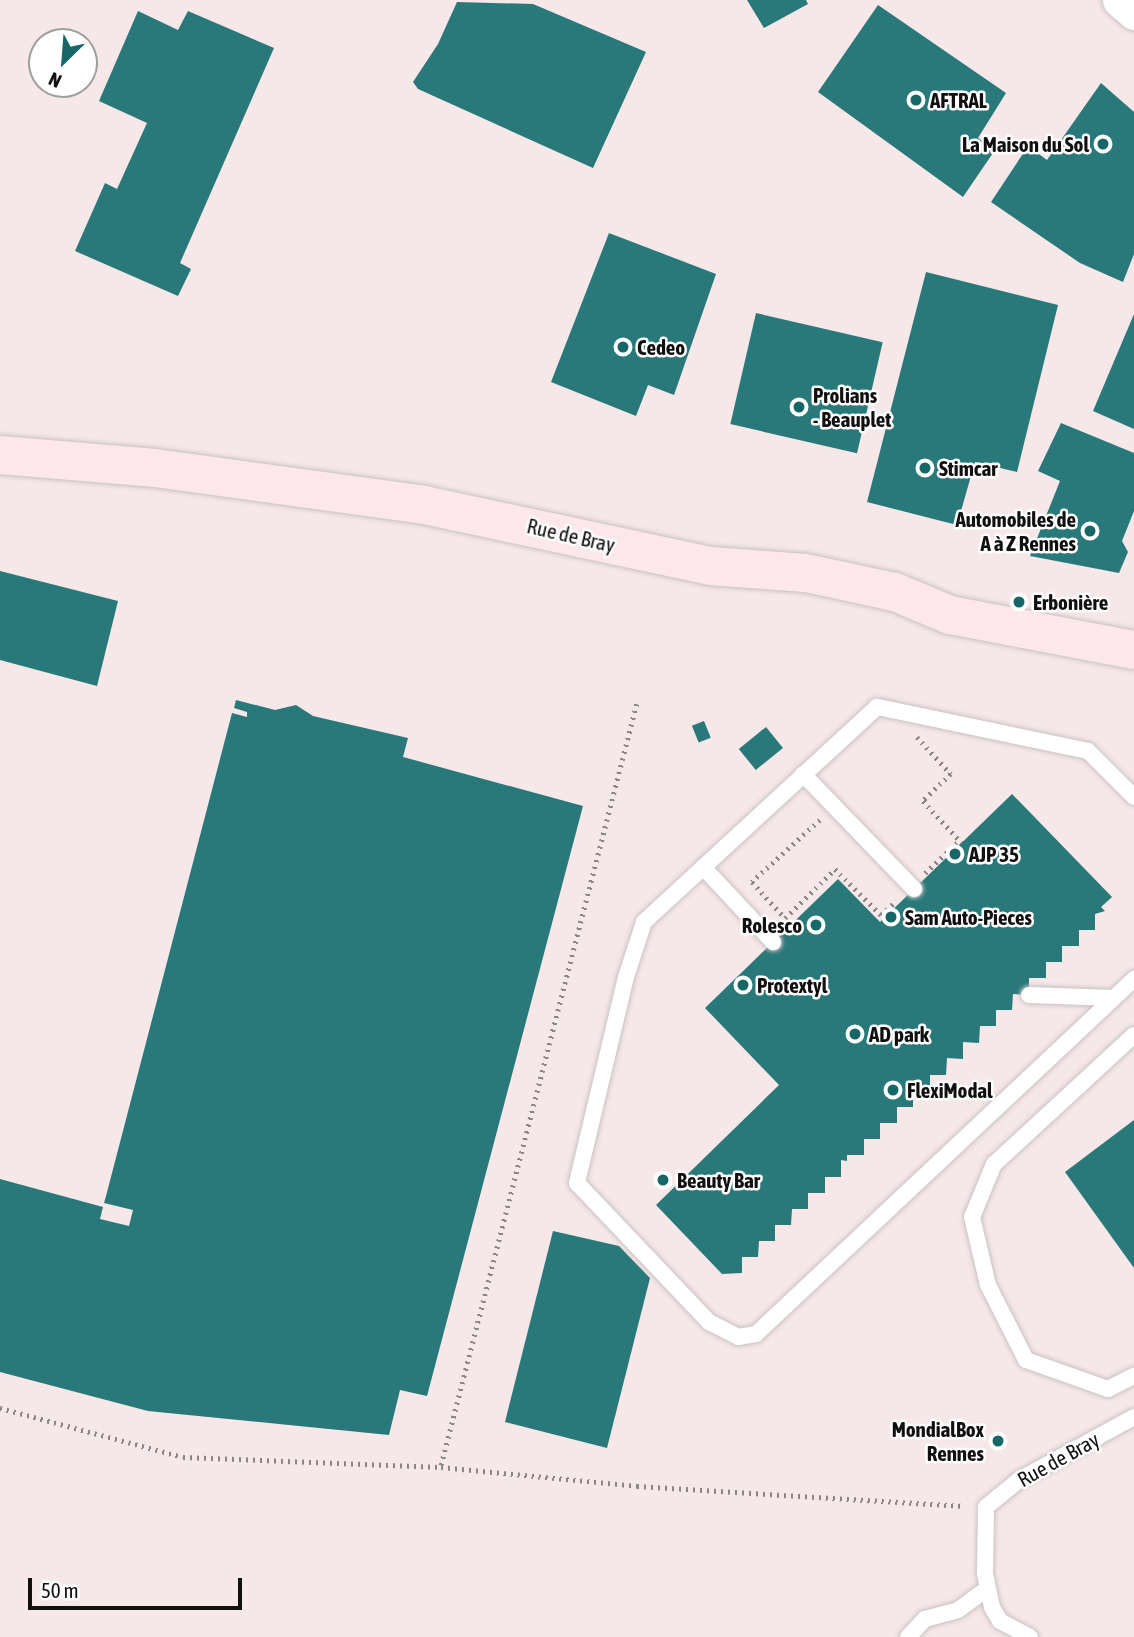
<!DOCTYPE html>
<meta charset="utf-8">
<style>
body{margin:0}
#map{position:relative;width:1134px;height:1637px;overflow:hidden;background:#fcf5f5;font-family:"Asap Condensed",sans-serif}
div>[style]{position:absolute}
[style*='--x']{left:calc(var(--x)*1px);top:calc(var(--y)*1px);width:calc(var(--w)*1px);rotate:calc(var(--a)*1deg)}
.built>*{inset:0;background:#f6e7e8}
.building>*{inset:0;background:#29787a;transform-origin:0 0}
.path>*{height:4.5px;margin-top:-2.25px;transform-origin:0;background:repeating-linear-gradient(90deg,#8b8686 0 2px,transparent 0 7px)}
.roads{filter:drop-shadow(0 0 2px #c9c2c3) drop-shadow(0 0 2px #c9c2c3)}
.lane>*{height:16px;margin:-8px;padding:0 8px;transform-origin:8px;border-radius:8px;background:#fff}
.street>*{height:33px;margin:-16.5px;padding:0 16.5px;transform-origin:16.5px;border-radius:16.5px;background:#fff}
.secondary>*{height:38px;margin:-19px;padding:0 19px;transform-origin:19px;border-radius:19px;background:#fce8ea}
.dots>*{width:19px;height:19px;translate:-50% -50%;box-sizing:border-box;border:4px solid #fff;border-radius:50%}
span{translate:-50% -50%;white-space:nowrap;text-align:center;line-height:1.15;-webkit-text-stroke:5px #fff;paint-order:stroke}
.poi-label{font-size:21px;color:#110f0f;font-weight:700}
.left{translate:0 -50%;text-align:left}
.right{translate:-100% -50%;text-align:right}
.street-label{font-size:21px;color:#110f0f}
.north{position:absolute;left:28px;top:28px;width:70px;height:70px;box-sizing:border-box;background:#fff;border:2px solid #a09f9f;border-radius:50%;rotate:205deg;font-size:19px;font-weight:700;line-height:28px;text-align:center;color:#110f0f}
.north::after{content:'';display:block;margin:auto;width:24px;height:32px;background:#176668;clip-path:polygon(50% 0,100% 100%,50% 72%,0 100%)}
.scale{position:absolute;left:28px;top:1578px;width:214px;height:32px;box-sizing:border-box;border:4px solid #110f0f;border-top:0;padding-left:9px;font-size:21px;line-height:24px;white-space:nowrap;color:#110f0f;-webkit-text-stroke:5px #fff;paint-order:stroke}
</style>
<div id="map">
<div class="built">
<div style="clip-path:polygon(evenodd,0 0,1134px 0,1134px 1637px,0 1637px,0 0,42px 42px,84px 42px,84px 84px,42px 84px,42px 42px)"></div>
</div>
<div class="building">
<div style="clip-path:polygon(747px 0,806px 0,808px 4px,764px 28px)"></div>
<div style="clip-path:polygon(457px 2px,533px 4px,646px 52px,593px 168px,418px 89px,413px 82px,438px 44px)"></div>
<div style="clip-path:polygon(878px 5px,1006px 93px,978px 138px,995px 150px,963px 197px,818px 92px)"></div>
<div style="clip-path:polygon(138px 11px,178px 30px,188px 11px,274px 48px,180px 263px,191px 269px,178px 296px,75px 251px,105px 183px,117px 189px,147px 123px,99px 101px)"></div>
<div style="clip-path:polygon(1101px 83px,1134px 112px,1134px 254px,1123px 282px,1080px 263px,991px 202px,1028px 146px,1047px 160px)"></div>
<div style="clip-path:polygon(609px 233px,716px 274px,674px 395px,648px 385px,636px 416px,551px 382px)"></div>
<div style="clip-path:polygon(926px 272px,1058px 305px,1017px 472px,975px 462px,957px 525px,867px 502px)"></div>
<div style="left:756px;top:313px;width:130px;height:114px;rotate:13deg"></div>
<div style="clip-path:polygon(1134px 314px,1134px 429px,1093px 411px)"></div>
<div style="clip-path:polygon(1061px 423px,1134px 453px,1134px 511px,1122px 541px,1128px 552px,1119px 573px,1030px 556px,1060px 481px,1038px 471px)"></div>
<div style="clip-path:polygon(0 571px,118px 601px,97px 686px,0 660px)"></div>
<div style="clip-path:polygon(236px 700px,275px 710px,296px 705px,313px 716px,408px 738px,403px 757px,583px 806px,427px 1396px,400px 1390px,389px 1435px,148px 1411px,0 1372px,0 1179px,103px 1207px,100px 1219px,129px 1226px,133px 1210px,104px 1203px,106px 1196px,232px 713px,247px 717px,247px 712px,234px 708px)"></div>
<div style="left:704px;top:721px;width:18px;height:13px;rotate:68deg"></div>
<div style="left:766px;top:727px;width:27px;height:35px;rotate:51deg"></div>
<div style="clip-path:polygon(1012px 794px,1112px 897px,1101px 907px,1105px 911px,1095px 914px,1095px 930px,1079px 930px,1079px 946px,1062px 946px,1062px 962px,1046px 962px,1046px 978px,1029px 978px,1029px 995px,1013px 994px,1012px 1010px,996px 1010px,996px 1026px,980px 1026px,979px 1043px,963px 1042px,963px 1059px,947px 1058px,946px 1075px,930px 1075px,930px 1091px,913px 1090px,913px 1107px,897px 1107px,897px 1123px,880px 1123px,880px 1139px,864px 1139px,864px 1155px,847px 1155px,847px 1161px,841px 1160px,841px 1177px,825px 1177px,825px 1193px,808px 1193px,808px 1209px,792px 1209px,791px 1225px,775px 1225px,775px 1241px,759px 1241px,758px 1257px,742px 1257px,742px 1273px,722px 1274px,656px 1205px,779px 1085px,705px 1008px,838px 879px,880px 922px)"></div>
<div style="clip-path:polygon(1134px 1120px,1134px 1268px,1065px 1172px)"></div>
<div style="clip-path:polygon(553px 1231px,619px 1246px,650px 1278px,607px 1448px,505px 1422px)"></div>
</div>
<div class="path">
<div style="--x:637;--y:704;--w:788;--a:104.41"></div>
<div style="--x:441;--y:1467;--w:197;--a:5.5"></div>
<div style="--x:637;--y:1486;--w:328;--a:3.5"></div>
<div style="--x:917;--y:737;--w:50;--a:47.4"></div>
<div style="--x:951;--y:774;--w:39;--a:136"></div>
<div style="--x:923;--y:801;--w:57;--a:47.1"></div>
<div style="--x:820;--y:820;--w:92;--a:137.6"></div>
<div style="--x:752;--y:882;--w:49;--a:47.5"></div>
<div style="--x:785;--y:918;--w:70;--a:-44.4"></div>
<div style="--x:835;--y:869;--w:65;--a:45"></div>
<div style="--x:881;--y:915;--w:21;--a:-43"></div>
<div style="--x:925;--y:873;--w:48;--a:-43.3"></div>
<div style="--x:0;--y:1408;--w:189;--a:15"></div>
<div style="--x:183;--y:1457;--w:258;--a:2.2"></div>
</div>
<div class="roads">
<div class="lane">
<div style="--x:803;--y:774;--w:160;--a:46"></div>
<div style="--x:1134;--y:797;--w:65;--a:-135"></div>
<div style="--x:1088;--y:751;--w:216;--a:-168.2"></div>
<div style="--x:877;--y:707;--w:317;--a:137.3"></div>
<div style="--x:644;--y:922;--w:58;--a:108.1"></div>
<div style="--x:626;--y:977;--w:212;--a:103.4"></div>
<div style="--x:577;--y:1183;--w:192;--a:46.5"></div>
<div style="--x:709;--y:1322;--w:33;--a:27"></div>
<div style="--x:738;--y:1337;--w:18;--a:-9"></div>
<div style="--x:756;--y:1334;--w:519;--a:-43.2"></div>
<div style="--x:703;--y:867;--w:103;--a:47"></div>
<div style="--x:1029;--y:995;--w:84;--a:2"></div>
<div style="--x:1134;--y:1035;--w:190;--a:137.3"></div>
<div style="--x:994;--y:1164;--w:57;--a:112.5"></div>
<div style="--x:972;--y:1217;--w:70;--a:76.8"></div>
<div style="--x:988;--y:1285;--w:84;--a:63.1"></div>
<div style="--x:1026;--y:1360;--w:87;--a:19.5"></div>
<div style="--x:1108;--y:1389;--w:29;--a:-27"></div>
<div style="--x:908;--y:1637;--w:25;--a:-47"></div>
<div style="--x:925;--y:1619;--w:34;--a:-15"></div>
<div style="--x:958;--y:1610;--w:36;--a:-36"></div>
<div style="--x:1030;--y:1637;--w:34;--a:-152"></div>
<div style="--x:1000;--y:1621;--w:16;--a:-120"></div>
<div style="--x:992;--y:1607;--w:35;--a:-102"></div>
<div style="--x:985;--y:1573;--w:66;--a:-89.1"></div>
<div style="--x:986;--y:1507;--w:43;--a:-39.3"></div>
<div style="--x:1019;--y:1480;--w:131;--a:-28.7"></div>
</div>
<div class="street">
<div style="--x:1119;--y:0;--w:20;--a:41"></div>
</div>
<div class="secondary">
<div style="--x:0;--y:455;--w:156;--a:4.8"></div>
<div style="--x:155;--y:468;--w:272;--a:7.8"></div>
<div style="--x:424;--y:505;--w:292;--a:12"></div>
<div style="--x:710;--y:566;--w:96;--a:4.2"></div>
<div style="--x:806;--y:573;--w:91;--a:12.1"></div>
<div style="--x:895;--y:592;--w:60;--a:22.7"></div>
<div style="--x:950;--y:615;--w:187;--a:10.8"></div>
</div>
</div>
<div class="dots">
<div style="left:916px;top:100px;background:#176668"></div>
<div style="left:1103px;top:144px;background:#176668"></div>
<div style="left:623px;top:347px;background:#176668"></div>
<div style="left:799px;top:407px;background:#176668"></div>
<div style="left:925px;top:468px;background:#176668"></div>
<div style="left:1090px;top:531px;background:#176668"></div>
<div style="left:1019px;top:602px;background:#176668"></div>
<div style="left:955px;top:854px;background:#176668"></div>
<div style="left:891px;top:917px;background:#176668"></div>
<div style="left:816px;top:925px;background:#176668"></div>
<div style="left:743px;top:985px;background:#176668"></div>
<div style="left:855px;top:1034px;background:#176668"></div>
<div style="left:893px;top:1090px;background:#176668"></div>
<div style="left:663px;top:1180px;background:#176668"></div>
<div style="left:998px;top:1441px;background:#176668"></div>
</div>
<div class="poi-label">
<span class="left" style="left:930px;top:100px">AFTRAL</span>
<span class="right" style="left:1089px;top:144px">La Maison du Sol</span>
<span class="left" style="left:637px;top:347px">Cedeo</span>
<span class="left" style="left:813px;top:407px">Prolians<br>- Beauplet</span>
<span class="left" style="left:939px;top:468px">Stimcar</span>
<span class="right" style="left:1076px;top:531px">Automobiles de<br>A à Z Rennes</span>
<span class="left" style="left:1033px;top:602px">Erbonière</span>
<span class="left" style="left:969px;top:854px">AJP 35</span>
<span class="left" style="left:905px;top:917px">Sam Auto-Pieces</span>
<span class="right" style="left:802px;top:925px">Rolesco</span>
<span class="left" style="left:757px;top:985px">Protextyl</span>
<span class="left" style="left:869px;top:1034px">AD park</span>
<span class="left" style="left:907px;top:1090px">FlexiModal</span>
<span class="left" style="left:677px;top:1180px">Beauty Bar</span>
<span class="right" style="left:984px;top:1441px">MondialBox<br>Rennes</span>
</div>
<div class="street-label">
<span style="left:571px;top:535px;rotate:13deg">Rue de Bray</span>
<span style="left:1058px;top:1459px;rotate:-29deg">Rue de Bray</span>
</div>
<div class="north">N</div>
<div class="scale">50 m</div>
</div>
